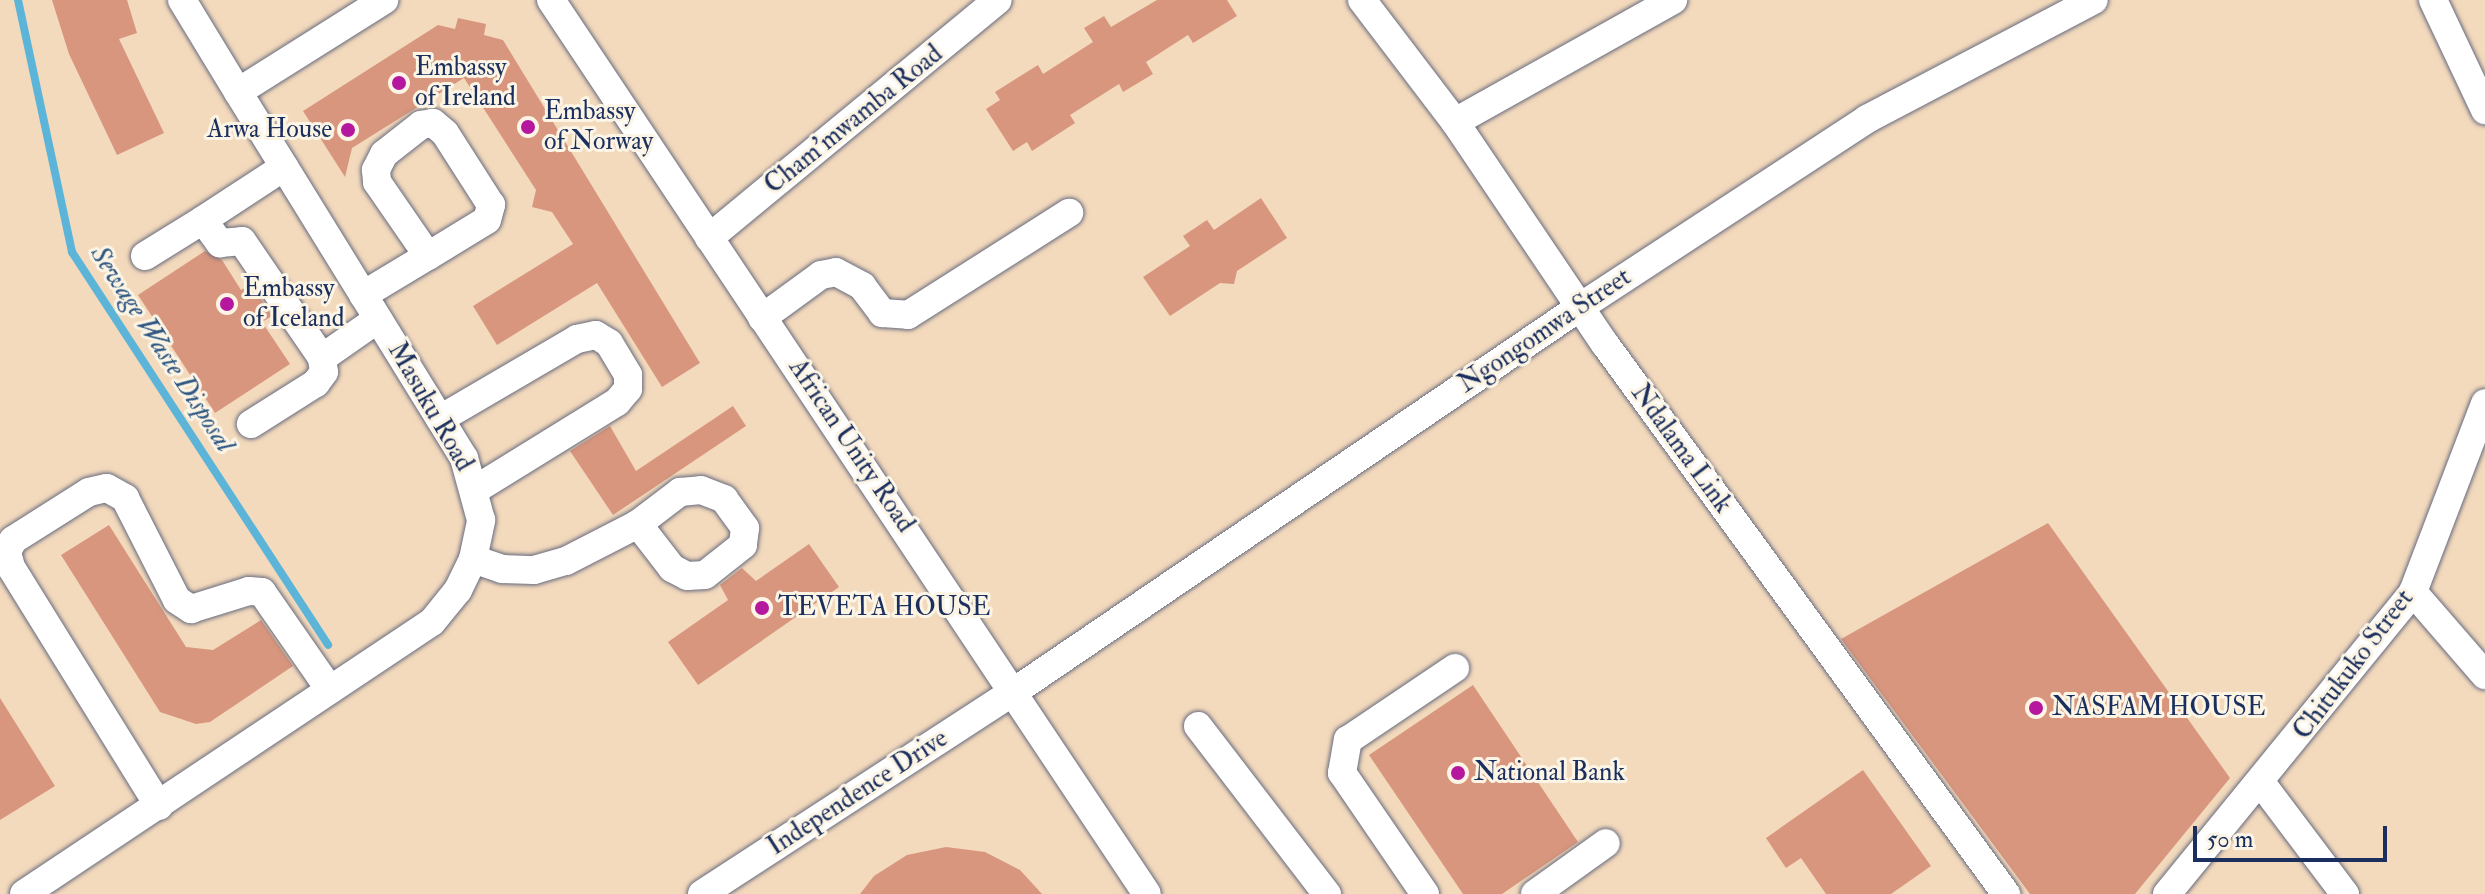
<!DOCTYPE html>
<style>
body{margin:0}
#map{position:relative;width:2485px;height:894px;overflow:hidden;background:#f4dabd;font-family:"IM FELL Double Pica",serif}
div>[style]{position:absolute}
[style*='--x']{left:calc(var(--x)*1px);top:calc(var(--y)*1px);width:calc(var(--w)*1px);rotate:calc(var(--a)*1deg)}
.stream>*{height:8px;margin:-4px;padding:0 4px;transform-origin:4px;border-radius:4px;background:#5cb5d9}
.building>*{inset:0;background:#d8967e}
.roads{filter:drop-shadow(0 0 2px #676b7f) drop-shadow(0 0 2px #676b7f)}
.minor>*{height:28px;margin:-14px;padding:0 14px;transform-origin:14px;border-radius:14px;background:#fff}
.dots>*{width:22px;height:22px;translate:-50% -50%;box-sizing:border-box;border:4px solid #fcf5e5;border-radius:50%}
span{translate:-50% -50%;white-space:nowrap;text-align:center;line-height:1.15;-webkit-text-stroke:6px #fcf5e5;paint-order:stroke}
.poi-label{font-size:26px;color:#1b2f5e}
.left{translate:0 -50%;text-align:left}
.right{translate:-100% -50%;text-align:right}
.street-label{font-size:26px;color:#1b2f5e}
.water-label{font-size:28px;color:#2e5783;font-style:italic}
.scale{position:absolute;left:2193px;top:826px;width:194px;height:36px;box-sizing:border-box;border:4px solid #1b2f5e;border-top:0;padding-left:10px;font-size:24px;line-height:28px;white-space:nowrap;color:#1b2f5e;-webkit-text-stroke:6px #fcf5e5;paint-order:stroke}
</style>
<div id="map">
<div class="stream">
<div style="--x:18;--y:0;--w:258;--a:77.9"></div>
<div style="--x:72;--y:252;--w:469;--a:56.9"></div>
</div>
<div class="building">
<div style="clip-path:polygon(52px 0,127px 0,137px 33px,119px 39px,164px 133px,117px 155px,69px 54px)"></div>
<div style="clip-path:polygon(1157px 0,1227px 0,1237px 16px,1193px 43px,1188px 35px,1146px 62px,1153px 74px,1123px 92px,1119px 84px,1070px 115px,1075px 123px,1032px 151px,1027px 142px,1013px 151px,986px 109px,1000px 100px,995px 92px,1038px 65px,1043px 74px,1093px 42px,1084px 28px,1104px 16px,1111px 27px)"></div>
<div style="clip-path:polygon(458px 18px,486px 24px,484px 35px,503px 40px,700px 363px,662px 387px,597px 283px,497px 345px,473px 306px,573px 244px,552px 212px,532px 207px,536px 190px,464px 78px,352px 148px,345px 177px,303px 111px,438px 25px,455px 29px)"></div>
<div style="clip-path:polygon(1261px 198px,1287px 238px,1237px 271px,1234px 284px,1220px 283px,1170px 316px,1143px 277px,1190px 246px,1183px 236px,1207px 220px,1214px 230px)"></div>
<div style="clip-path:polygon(205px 251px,222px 260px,241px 290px,251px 284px,272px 316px,262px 322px,290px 364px,215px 413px,138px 295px)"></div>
<div style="clip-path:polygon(733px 406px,746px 426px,613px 515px,570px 451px,610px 426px,636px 471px)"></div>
<div style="clip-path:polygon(2048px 523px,2230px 778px,2135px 894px,2030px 894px,1841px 639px)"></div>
<div style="clip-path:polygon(109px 525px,186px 647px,213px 650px,261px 620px,293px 666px,210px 722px,196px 724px,160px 712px,61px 555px)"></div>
<div style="clip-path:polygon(809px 544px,839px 587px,698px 685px,668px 642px,728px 600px,720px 585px,742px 568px,756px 581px)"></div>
<div style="clip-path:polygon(1473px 685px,1578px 842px,1502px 894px,1463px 894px,1369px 755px)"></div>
<div style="clip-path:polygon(0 698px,55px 786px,0 820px)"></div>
<div style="clip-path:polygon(1863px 770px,1931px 866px,1891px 894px,1826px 894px,1801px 858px,1786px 868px,1766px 838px)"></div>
<div style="clip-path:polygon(946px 847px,985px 852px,1020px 870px,1042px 894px,860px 894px,874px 876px,907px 855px)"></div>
</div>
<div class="roads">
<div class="minor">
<div style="--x:182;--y:0;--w:108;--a:58.7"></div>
<div style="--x:551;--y:0;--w:1074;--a:56.31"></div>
<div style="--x:1362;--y:0;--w:153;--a:52.7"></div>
<div style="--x:1455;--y:122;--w:268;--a:56"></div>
<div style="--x:1605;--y:344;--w:681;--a:53.9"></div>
<div style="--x:2433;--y:0;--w:122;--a:64.7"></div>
<div style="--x:1455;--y:122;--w:250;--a:-29.2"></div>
<div style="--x:203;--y:220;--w:97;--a:-33.2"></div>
<div style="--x:709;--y:238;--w:374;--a:-39.5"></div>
<div style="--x:145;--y:256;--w:68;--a:-31.8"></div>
<div style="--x:203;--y:220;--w:29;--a:54"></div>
<div style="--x:220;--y:243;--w:22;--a:-5"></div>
<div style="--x:242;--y:241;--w:142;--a:55.6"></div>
<div style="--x:322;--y:358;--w:14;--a:82"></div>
<div style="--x:324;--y:372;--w:14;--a:126"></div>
<div style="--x:316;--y:383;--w:77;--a:147.8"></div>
<div style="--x:363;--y:295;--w:76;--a:-31"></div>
<div style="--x:428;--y:256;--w:69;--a:-31.4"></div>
<div style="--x:487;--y:220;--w:16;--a:-75"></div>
<div style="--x:491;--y:205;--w:85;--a:-122.6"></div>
<div style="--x:445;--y:133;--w:16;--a:-140"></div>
<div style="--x:433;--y:123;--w:12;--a:171"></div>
<div style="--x:421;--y:125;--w:47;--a:141.9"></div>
<div style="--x:384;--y:154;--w:18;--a:117"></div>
<div style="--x:376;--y:170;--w:12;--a:85"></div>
<div style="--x:377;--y:182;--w:90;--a:55.4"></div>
<div style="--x:762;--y:318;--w:73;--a:-36.1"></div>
<div style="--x:821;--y:275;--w:15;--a:-11"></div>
<div style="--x:836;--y:272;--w:30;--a:28"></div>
<div style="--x:862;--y:286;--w:34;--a:53"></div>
<div style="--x:882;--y:313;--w:26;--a:4"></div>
<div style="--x:908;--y:315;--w:191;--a:-32.4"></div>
<div style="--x:322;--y:358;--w:68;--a:-34.9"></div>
<div style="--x:440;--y:419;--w:159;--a:-30.3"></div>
<div style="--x:577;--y:339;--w:19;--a:-12"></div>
<div style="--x:596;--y:335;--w:15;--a:32"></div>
<div style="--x:609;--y:343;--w:37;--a:59"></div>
<div style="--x:628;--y:375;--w:14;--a:90"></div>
<div style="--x:628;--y:389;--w:17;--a:130"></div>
<div style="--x:617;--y:402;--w:166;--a:148.3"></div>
<div style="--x:473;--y:559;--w:31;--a:19"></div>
<div style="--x:502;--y:569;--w:32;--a:2"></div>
<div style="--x:534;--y:570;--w:33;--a:-16"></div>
<div style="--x:566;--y:561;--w:81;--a:-27.2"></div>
<div style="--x:638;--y:524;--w:53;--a:-37.3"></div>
<div style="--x:680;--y:492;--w:21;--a:-5"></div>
<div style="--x:701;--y:490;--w:25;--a:21"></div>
<div style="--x:724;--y:499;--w:36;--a:54"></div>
<div style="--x:745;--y:528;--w:17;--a:97"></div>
<div style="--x:743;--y:545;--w:48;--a:141.7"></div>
<div style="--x:705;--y:575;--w:18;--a:177"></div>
<div style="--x:687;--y:576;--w:17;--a:-152"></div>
<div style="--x:672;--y:568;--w:56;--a:-127.7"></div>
<div style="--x:2413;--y:592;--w:110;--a:49.1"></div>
<div style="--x:1198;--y:726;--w:212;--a:52.5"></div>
<div style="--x:2262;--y:784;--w:138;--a:53"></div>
<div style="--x:159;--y:806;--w:281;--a:-121.8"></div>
<div style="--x:11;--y:567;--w:16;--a:-105"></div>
<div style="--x:7;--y:552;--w:13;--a:-63"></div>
<div style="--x:13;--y:540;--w:90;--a:-32.3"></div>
<div style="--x:89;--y:492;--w:18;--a:-13"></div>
<div style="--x:107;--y:488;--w:21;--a:29"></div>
<div style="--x:125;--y:498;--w:114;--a:63"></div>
<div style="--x:177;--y:600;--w:17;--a:33"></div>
<div style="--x:191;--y:609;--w:61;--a:-17.2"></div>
<div style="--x:249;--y:591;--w:13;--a:4"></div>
<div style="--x:262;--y:592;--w:119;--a:55.2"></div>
<div style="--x:24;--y:894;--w:490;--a:-33.7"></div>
<div style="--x:432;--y:622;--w:41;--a:-50.9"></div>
<div style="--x:458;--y:590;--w:34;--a:-64"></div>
<div style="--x:473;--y:559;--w:40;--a:-78"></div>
<div style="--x:481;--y:520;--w:64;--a:-105.3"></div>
<div style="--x:464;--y:458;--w:430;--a:-121.7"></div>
<div style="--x:238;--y:92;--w:173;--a:-32.2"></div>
<div style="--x:702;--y:894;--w:373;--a:-33"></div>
<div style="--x:1015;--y:691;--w:683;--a:-34.2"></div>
<div style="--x:1580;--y:307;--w:343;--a:-33.2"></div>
<div style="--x:1867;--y:119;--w:256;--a:-27.7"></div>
<div style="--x:1425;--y:894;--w:147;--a:-124.4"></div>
<div style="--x:1342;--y:773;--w:34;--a:-80"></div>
<div style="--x:1348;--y:740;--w:129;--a:-33.9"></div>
<div style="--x:1535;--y:894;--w:87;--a:-35.7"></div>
<div style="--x:2167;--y:894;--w:390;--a:-50.8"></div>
<div style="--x:2413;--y:592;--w:202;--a:-69.1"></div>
</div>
</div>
<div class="dots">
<div style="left:399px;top:83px;background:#b5179e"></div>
<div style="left:528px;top:127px;background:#b5179e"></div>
<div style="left:348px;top:130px;background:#b5179e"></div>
<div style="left:227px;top:304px;background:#b5179e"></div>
<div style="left:762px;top:608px;background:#b5179e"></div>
<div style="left:2036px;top:708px;background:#b5179e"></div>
<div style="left:1458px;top:773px;background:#b5179e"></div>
</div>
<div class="poi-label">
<span class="left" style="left:415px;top:83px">Embassy<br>of Ireland</span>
<span class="left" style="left:544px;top:127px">Embassy<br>of Norway</span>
<span class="right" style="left:332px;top:130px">Arwa House</span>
<span class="left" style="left:243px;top:304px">Embassy<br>of Iceland</span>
<span class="left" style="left:778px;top:608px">TEVETA HOUSE</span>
<span class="left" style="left:2052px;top:708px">NASFAM HOUSE</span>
<span class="left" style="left:1474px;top:773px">National Bank</span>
</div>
<div class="street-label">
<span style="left:854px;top:120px;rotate:-39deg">Cham'mwamba Road</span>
<span style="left:1545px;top:331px;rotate:-34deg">Ngongomwa Street</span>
<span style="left:430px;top:407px;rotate:60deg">Masuku Road</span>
<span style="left:851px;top:446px;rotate:56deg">African Unity Road</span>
<span style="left:1681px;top:449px;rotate:54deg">Ndalama Link</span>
<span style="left:2354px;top:665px;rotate:-53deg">Chitukuko Street</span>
<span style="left:858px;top:793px;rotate:-33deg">Independence Drive</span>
</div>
<div class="water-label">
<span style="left:162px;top:349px;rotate:57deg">Sewage Waste Disposal</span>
</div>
<div class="scale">50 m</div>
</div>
